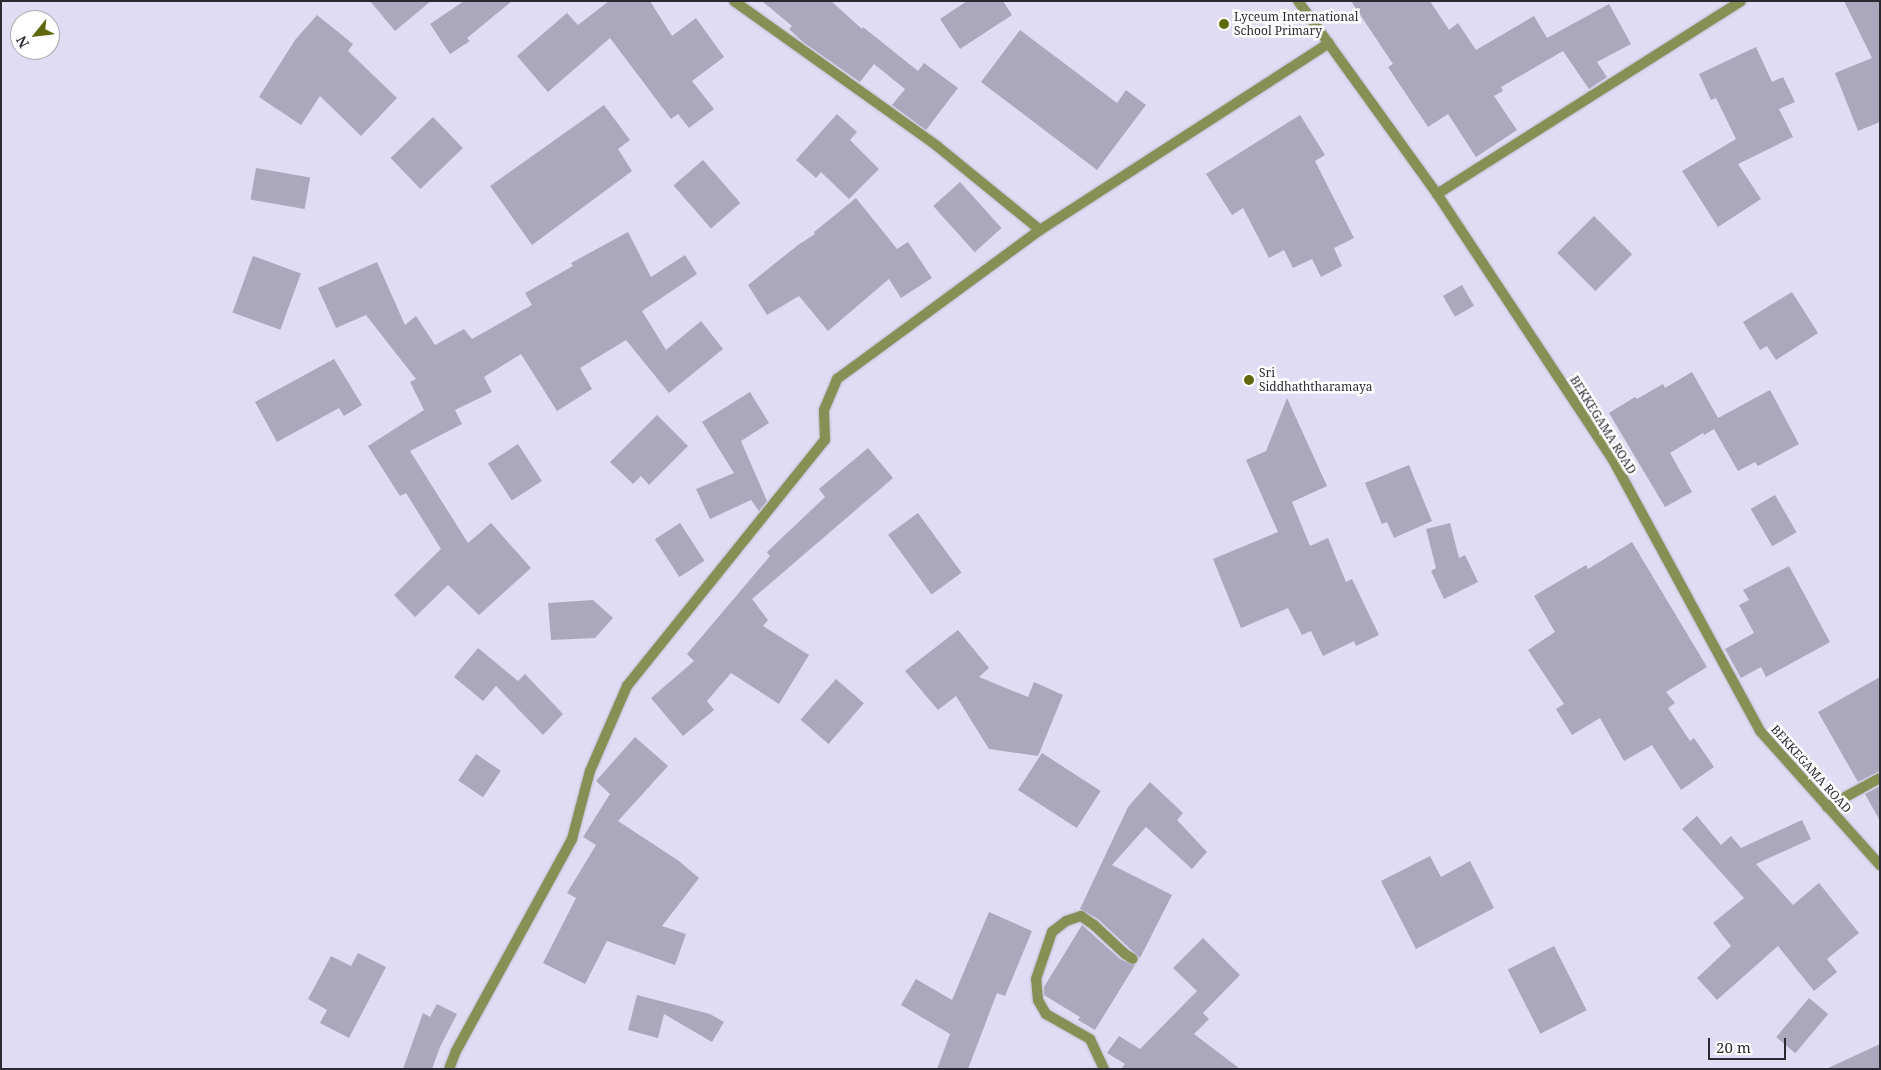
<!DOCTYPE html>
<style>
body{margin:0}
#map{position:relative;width:1881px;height:1070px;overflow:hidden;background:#e0dcf3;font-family:"Noto Serif",serif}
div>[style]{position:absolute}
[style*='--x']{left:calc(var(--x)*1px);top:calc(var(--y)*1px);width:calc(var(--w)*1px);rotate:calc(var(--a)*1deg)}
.building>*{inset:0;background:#aba8be;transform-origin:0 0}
.roads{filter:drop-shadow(0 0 1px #bcb8cd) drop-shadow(0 0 1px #bcb8cd)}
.street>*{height:10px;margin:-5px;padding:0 5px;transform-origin:5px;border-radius:5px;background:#879054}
.dots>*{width:14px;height:14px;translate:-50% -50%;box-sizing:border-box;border:2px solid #fff;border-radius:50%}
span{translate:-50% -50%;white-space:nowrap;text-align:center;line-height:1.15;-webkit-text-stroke:5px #fff;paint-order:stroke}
.poi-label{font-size:12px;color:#2b2a33}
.left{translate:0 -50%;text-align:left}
.street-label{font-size:12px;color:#2b2a33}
.frame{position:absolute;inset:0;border:2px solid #2b2a33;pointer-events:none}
.north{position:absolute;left:10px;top:10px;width:50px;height:50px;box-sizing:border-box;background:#fff;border:1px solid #aaaaad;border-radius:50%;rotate:241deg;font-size:14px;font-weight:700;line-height:20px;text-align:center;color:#2b2a33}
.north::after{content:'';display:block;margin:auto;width:18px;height:22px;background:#5f680c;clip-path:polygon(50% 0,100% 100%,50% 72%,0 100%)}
.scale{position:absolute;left:1708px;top:1038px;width:78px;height:22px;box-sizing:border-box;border:2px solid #2b2a33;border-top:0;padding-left:6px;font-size:15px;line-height:18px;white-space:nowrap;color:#2b2a33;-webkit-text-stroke:4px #fff;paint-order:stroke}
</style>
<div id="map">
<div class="building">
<div style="clip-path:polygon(370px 1px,431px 1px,395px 31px)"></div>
<div style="clip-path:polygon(464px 1px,512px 1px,467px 38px,470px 41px,450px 54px,430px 24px)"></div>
<div style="clip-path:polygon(609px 1px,650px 1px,672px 36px,696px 18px,724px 57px,692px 81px,714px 109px,689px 128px,678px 114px,671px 119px,610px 38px,548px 92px,517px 56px,567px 13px,578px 25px)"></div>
<div style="clip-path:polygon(762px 1px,831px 1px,862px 29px,863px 27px,918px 71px,924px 63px,958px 88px,926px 130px,892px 105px,905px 89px,874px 64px,860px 82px,803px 42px,789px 29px,792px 26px)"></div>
<div style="clip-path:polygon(967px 1px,1003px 1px,1012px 15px,960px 49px,940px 19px)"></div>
<div style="clip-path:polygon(1351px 1px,1430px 1px,1449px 30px,1458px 23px,1476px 50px,1534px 16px,1547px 38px,1609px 4px,1631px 44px,1597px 62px,1607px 77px,1589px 89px,1563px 51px,1501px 87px,1503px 91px,1494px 96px,1517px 130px,1476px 157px,1448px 114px,1428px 127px,1388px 67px,1393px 64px)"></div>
<div style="clip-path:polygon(1844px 1px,1880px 1px,1880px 122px,1858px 131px,1835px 73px,1872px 58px)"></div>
<div style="clip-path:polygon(317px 15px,353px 44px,348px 51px,397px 98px,361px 136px,320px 96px,301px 125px,259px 97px,295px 40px)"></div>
<div style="clip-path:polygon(1020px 30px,1117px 103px,1126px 90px,1146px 105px,1097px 170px,981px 82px)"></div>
<div style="clip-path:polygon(1756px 47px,1772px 82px,1783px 77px,1795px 102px,1779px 109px,1793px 137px,1738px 164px,1761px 199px,1718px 227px,1682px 171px,1736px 139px,1716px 98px,1711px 100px,1699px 74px)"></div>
<div style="clip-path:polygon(604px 105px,630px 140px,618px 149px,632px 171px,532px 245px,490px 186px)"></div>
<div style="clip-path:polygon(837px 114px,857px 132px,850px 140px,879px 169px,849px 199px,821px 172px,816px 178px,796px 160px)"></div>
<div style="clip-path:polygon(1300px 115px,1325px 155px,1315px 161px,1354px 238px,1334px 248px,1342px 266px,1321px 277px,1312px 259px,1293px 268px,1284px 250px,1269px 258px,1243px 208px,1232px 215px,1206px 174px)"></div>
<div style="left:433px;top:117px;width:43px;height:59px;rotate:46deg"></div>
<div style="left:703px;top:160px;width:57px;height:39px;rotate:49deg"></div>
<div style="left:256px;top:168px;width:55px;height:32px;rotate:10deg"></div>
<div style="left:960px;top:182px;width:62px;height:36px;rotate:48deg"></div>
<div style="clip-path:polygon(856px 198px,897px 249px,908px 242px,932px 278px,901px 298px,889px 279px,828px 331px,799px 296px,767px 315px,748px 285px,798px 245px,815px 234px,814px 232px)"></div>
<div style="left:1594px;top:216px;width:54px;height:52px;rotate:45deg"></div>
<div style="clip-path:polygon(628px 232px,651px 277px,685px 255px,697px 274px,642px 311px,666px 350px,701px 321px,723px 349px,669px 393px,626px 340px,580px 368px,592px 389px,557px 411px,521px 354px,484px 377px,492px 392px,455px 410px,462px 424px,410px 451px,468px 543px,491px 523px,531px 568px,479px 615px,448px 585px,415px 617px,394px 595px,441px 549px,406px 493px,400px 496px,368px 446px,424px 410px,410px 382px,416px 379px,366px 315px,336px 328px,318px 288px,377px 262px,405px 325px,416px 316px,435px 345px,464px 329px,472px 339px,532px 305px,525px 293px,573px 266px,571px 263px)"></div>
<div style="left:253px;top:256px;width:51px;height:60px;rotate:20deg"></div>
<div style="left:1462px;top:285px;width:24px;height:22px;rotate:60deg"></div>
<div style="clip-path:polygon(1792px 292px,1818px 333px,1776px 360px,1767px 346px,1760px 350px,1743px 322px)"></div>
<div style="clip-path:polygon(334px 359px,362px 405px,344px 416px,339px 408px,277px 442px,255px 402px)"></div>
<div style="clip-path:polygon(1692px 372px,1718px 418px,1770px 390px,1799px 444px,1758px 466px,1755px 462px,1738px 471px,1714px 429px,1704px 435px,1703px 433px,1670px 453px,1692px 492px,1665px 507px,1609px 413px,1635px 397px,1637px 399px,1663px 384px,1665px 388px)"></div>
<div style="clip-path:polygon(750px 392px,769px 423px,741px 441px,767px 501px,759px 511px,751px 500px,710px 519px,696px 489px,734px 473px,702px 422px)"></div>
<div style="clip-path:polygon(1287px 398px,1327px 486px,1292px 502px,1310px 546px,1328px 538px,1346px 582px,1352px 579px,1379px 635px,1356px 646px,1354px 641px,1323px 656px,1311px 631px,1302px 635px,1288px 608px,1241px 628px,1213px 559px,1278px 532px,1246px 460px,1266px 451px)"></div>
<div style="clip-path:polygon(657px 415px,688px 446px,649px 485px,641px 476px,633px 484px,610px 462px)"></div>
<div style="left:518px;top:444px;width:44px;height:36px;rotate:57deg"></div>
<div style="clip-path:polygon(868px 448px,893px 478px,752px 599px,768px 620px,763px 626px,809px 655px,779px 704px,731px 673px,707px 701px,714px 710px,683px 736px,651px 698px,694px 661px,687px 654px,770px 556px,767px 552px,825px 497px,819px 489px)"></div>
<div style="clip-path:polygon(1409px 465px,1432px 521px,1394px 538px,1387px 522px,1382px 524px,1365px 483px)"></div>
<div style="left:1775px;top:495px;width:43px;height:28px;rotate:60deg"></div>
<div style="left:918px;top:513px;width:74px;height:37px;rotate:54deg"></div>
<div style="left:680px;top:523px;width:45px;height:30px;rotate:57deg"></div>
<div style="clip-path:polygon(1450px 523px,1459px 558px,1465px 555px,1478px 582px,1444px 599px,1431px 571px,1436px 568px,1426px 529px)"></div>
<div style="clip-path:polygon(1632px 542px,1707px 667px,1666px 692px,1675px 703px,1668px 708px,1690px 741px,1694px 738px,1714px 767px,1681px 790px,1652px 745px,1624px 761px,1600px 718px,1572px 735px,1556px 709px,1564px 704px,1528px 650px,1555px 632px,1534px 596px,1586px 565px,1588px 569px)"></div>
<div style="clip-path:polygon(1789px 566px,1830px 642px,1766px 677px,1761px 667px,1741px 678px,1725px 649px,1754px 633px,1739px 605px,1749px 600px,1743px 590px)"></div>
<div style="clip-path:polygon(593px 600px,613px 618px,595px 638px,551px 640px,548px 603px)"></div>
<div style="clip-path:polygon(958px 630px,989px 668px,979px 677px,1028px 697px,1034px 682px,1063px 695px,1038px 756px,989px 749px,956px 696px,938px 710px,905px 671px)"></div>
<div style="clip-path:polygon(478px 648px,518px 681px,525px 674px,563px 714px,543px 735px,496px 686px,483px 701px,454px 677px)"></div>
<div style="clip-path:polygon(1880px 677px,1880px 771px,1858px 782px,1818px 712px)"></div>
<div style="left:836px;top:679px;width:37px;height:54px;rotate:41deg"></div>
<div style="clip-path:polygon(635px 737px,668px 766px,618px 821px,679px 861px,699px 878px,662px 926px,686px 934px,675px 965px,607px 941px,585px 984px,543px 963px,576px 898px,567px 893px,596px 845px,583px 837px,610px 794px,596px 781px)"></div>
<div style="left:1042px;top:753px;width:70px;height:44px;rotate:33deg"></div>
<div style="left:476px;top:754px;width:30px;height:32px;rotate:34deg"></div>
<div style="clip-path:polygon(1150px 782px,1183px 813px,1177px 820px,1207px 852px,1192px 869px,1146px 827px,1112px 865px,1172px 895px,1140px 958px,1098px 919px,1080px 909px,1128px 807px)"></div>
<div style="clip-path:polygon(1880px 786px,1880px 821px,1865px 794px)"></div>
<div style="clip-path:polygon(1697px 816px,1721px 845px,1731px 836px,1741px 848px,1802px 820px,1811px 839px,1756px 864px,1793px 905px,1819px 883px,1859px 933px,1827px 959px,1837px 972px,1814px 991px,1778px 946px,1717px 1000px,1697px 978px,1731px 946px,1713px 923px,1744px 898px,1682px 829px)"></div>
<div style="clip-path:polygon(1430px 856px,1441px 877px,1470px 861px,1494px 908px,1416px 949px,1381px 881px)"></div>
<div style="clip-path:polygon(989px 912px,1032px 931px,1005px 996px,997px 993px,968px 1069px,937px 1069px,950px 1034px,901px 1005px,916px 979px,952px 1000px)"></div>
<div style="clip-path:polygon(1082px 925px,1120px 959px,1135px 965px,1095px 1030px,1078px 1020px,1080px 1017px,1044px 995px,1044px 987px)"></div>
<div style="clip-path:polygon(1203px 938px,1240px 975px,1203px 1013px,1209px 1019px,1194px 1034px,1240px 1069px,1121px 1069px,1125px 1064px,1107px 1053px,1119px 1036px,1140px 1049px,1197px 991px,1173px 968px)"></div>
<div style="left:1554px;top:946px;width:72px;height:52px;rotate:63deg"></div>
<div style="clip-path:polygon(358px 953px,386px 967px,349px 1038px,320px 1023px,327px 1010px,308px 999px,331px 956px,351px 966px)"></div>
<div style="clip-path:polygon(637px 995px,710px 1014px,724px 1022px,712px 1042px,664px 1014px,658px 1038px,628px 1030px)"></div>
<div style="left:1809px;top:998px;width:25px;height:51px;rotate:40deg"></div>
<div style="clip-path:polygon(437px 1004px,457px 1014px,440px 1047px,432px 1069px,403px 1069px,423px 1013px,430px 1017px)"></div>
<div style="clip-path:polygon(1880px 1044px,1880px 1069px,1826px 1069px)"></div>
</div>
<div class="roads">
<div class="street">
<div style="--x:734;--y:1;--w:249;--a:35.5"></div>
<div style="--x:937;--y:146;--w:133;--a:39.2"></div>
<div style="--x:1298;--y:1;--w:238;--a:54.2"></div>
<div style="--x:1437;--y:194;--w:319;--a:56.5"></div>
<div style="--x:1613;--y:460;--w:308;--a:61.5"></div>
<div style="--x:1760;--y:731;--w:180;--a:48.2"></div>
<div style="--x:1437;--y:194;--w:360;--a:-32.4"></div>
<div style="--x:1827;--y:807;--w:60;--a:-28.7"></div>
<div style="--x:449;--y:1069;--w:19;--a:-69"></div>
<div style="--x:456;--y:1051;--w:242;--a:-61.3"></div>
<div style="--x:572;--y:839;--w:70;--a:-75.2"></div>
<div style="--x:590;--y:771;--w:93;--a:-66.5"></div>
<div style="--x:627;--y:686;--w:316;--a:-51.2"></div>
<div style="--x:825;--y:440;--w:30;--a:-92"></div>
<div style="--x:824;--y:410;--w:34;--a:-67"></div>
<div style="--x:837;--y:379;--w:252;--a:-36.3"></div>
<div style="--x:1040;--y:230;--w:344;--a:-32.9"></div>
<div style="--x:1104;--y:1069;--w:33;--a:-115"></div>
<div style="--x:1090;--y:1039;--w:51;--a:-150.4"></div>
<div style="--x:1046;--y:1014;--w:16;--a:-120"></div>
<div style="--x:1038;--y:1000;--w:21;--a:-95"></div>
<div style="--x:1036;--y:979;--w:50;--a:-71.2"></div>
<div style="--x:1052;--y:932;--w:18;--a:-38"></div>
<div style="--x:1066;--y:921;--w:16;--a:-18"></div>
<div style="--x:1081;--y:916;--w:16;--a:35"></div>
<div style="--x:1094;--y:925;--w:42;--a:43.1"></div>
<div style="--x:1125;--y:954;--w:9;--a:32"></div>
</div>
</div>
<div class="dots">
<div style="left:1224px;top:24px;background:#5f680c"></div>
<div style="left:1249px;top:380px;background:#5f680c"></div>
</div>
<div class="poi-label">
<span class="left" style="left:1234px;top:24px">Lyceum International<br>School Primary</span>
<span class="left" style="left:1259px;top:380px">Sri<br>Siddhaththaramaya</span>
</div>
<div class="street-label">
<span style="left:1603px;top:425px;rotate:58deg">BEKKEGAMA ROAD</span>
<span style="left:1811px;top:769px;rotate:48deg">BEKKEGAMA ROAD</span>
</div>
<div class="frame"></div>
<div class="north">N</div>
<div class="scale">20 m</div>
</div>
